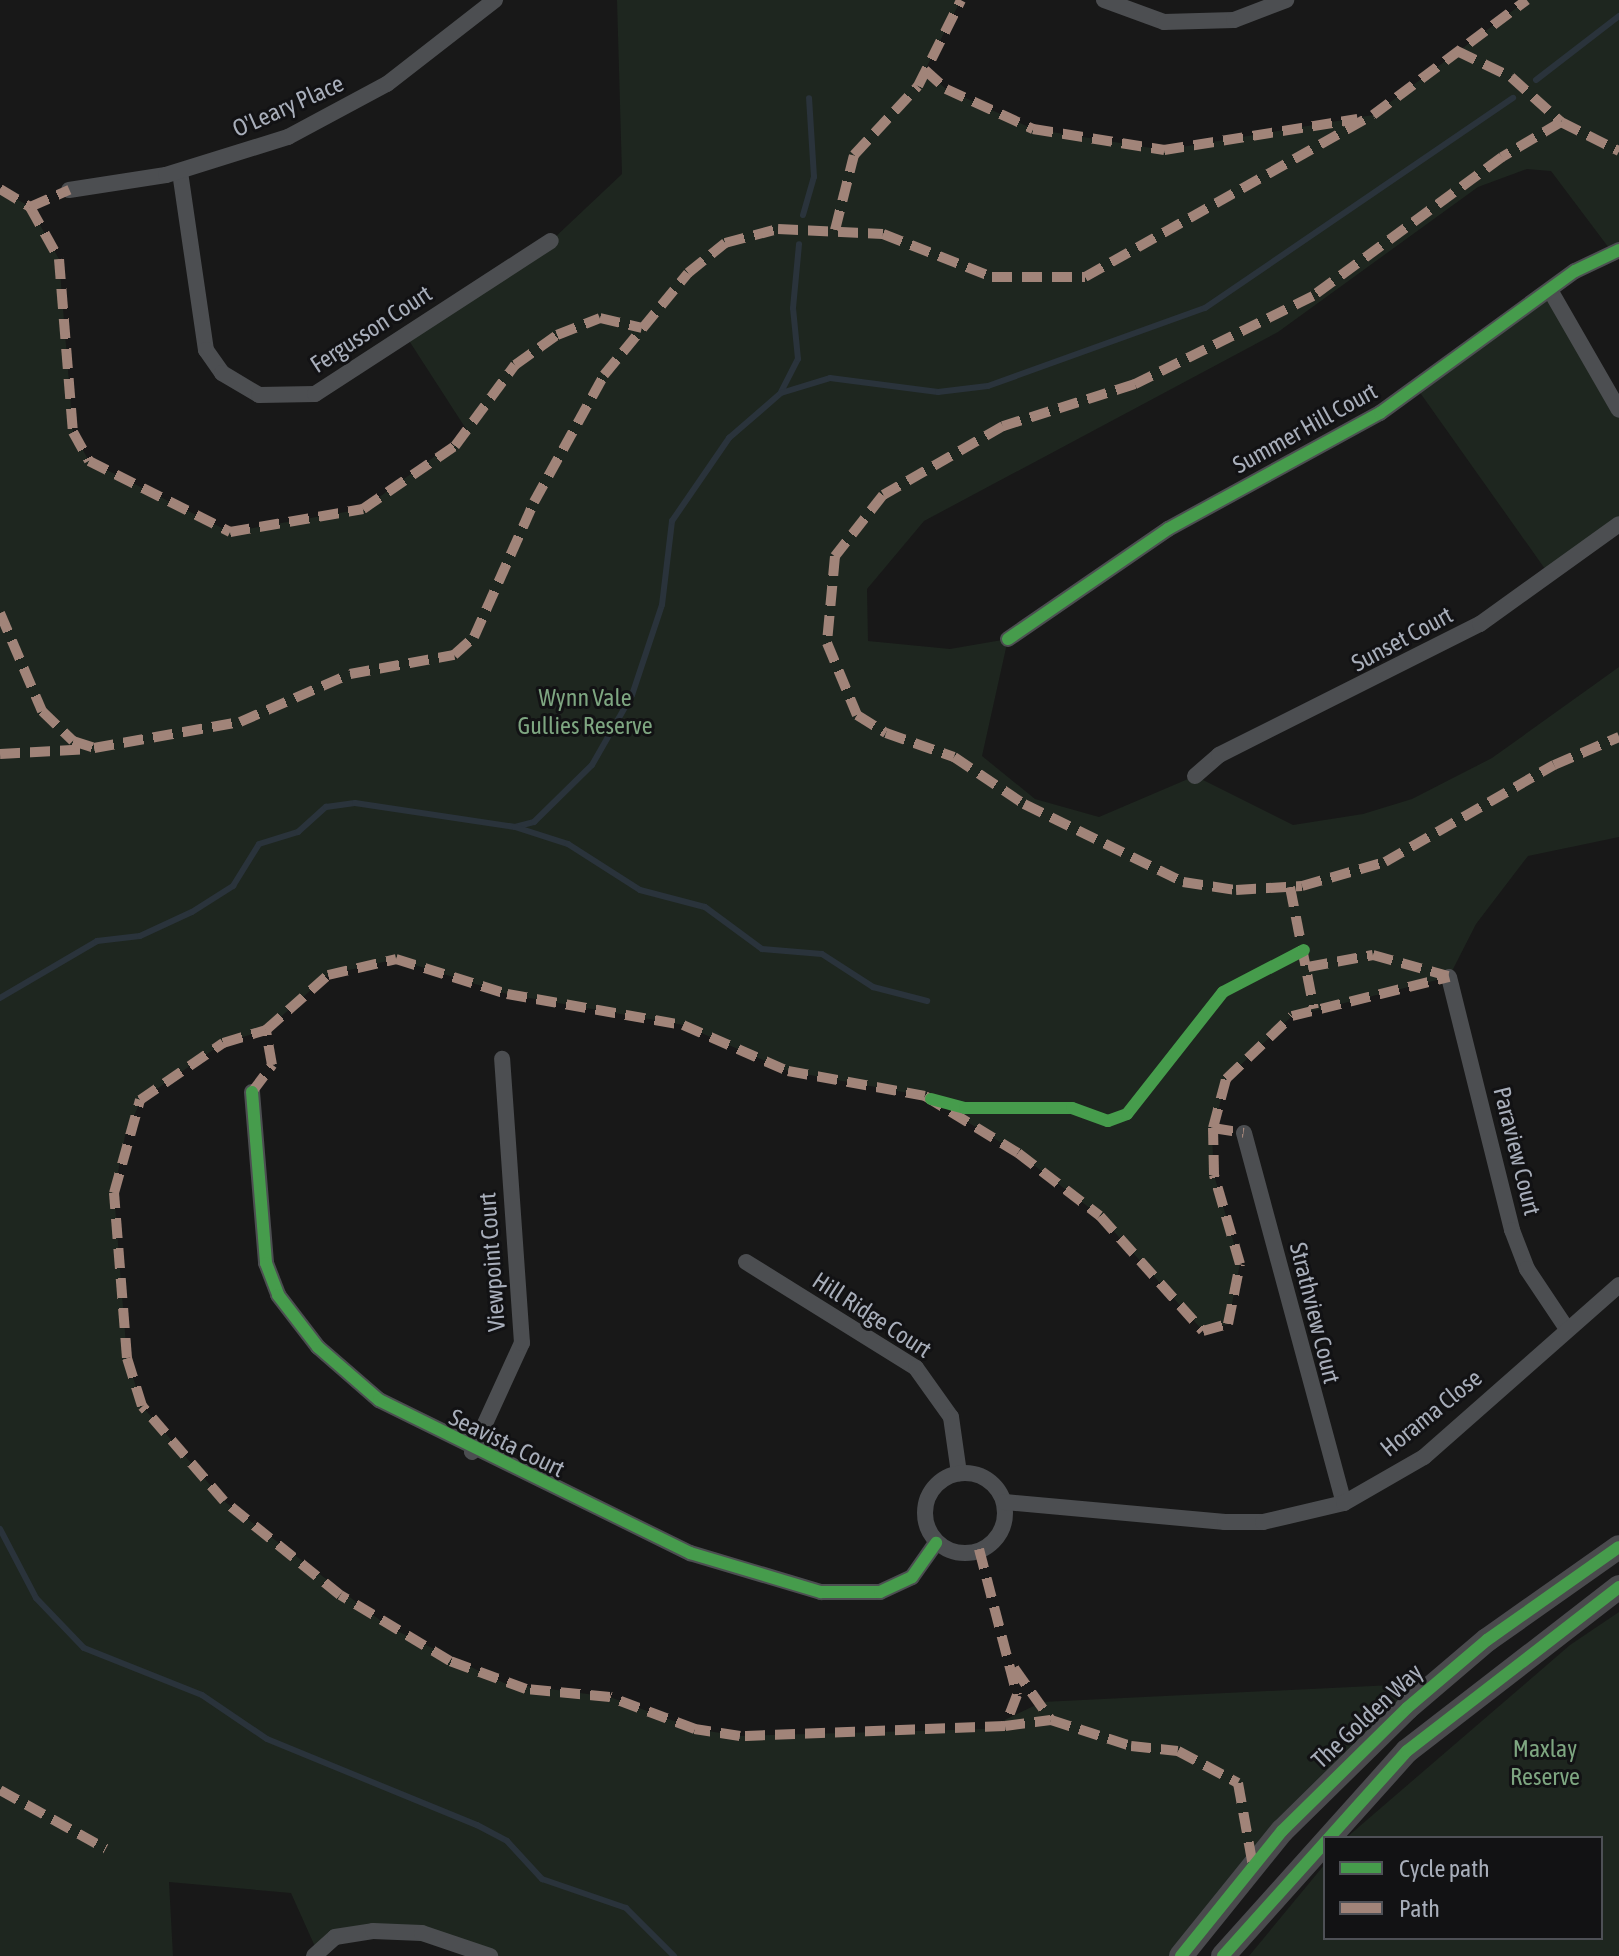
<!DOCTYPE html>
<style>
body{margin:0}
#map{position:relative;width:1619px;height:1956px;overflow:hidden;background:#181818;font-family:"Asap Condensed",sans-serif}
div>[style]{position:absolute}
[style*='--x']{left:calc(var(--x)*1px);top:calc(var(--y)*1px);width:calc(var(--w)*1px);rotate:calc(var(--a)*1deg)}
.green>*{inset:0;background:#1e261f}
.stream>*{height:6px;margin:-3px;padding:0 3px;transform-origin:3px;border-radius:3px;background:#2a333b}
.minor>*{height:16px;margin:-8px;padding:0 8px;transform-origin:8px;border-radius:8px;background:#4c4e51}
.minor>.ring{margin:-8px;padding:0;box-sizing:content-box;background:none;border:16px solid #4c4e51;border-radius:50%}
.primary>*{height:24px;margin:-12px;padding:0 12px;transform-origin:12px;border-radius:12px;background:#4a4a4d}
.quiet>*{height:10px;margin-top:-5px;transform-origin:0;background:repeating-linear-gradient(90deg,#a18479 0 20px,transparent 0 30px)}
.cycleway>*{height:12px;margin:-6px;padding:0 6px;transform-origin:6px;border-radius:6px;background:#469c4c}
span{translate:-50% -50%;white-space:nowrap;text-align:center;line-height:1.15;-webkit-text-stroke:6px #121214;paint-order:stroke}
.street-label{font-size:24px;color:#a8aeba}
.park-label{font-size:24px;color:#7ea681}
.legend{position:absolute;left:1323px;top:1836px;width:280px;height:104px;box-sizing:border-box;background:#121214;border:2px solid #4e5056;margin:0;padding:10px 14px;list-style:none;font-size:24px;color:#a8aeba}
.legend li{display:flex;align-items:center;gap:16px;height:40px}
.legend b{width:40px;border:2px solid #4e5056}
</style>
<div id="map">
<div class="green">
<div style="clip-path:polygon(617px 0,961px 0,925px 70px,946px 89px,1033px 129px,1164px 150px,1373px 115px,1527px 0,1619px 0,1619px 250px,1612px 252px,1551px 171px,1527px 169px,1478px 187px,1278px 332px,924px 521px,867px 589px,868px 641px,950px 649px,1008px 639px,982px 756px,1035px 799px,1099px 817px,1195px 776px,1293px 825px,1363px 814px,1412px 799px,1492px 758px,1619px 667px,1619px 837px,1528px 856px,1476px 924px,1449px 977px,1292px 1016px,1226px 1079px,1212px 1136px,1214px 1175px,1240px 1264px,1228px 1324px,1203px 1331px,1100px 1216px,1018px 1153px,925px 1096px,788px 1071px,683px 1025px,507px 994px,396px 959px,328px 975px,266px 1030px,223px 1043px,141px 1100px,125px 1136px,114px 1193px,127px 1358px,142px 1406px,224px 1501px,389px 1627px,504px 1683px,610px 1697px,695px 1729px,740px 1736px,986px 1729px,1042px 1702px,1434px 1683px,1181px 1956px,490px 1956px,373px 1931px,317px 1951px,291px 1893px,169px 1882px,173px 1956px,0 1956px,0 189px,30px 207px,59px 259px,73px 432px,89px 461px,230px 532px,363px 509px,468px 432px,406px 336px,551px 241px,622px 174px)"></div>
<div style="clip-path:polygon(1550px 290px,1619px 410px,1619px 523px,1550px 576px,1416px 387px)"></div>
<div style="clip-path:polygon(1619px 1612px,1619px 1956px,1249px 1956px,1325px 1864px,1325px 1938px,1601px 1938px,1601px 1838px,1346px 1838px,1570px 1645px)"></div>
</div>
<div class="stream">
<div style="--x:1536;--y:80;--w:105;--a:-37.6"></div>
<div style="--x:803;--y:215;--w:40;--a:-74"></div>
<div style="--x:814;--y:177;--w:79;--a:-93.6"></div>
<div style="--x:781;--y:392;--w:37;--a:-63"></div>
<div style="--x:798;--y:359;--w:51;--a:-95.6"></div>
<div style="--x:793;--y:308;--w:64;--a:-84.6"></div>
<div style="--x:515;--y:827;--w:20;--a:-15"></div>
<div style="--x:534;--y:822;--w:81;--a:-44.5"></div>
<div style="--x:592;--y:765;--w:81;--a:-60.3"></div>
<div style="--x:632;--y:695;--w:95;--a:-71.6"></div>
<div style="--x:662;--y:605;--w:85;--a:-83.2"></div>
<div style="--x:672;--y:521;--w:101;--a:-55.5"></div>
<div style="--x:729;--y:438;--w:69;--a:-40.9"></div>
<div style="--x:781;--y:393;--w:51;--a:-17"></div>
<div style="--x:830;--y:378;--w:109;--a:7.4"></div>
<div style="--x:938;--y:392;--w:50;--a:-6.8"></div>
<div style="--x:988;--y:386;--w:231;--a:-19.8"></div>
<div style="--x:1205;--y:308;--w:373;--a:-34.3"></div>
<div style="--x:0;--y:998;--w:113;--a:-30.4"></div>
<div style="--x:97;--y:941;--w:43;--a:-6.6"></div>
<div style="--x:140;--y:936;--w:57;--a:-24.8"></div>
<div style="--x:192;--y:912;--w:49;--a:-32.4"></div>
<div style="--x:233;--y:886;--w:49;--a:-58.2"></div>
<div style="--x:259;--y:844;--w:41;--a:-17.1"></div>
<div style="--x:298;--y:832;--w:38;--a:-42"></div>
<div style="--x:326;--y:807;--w:29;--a:-8"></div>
<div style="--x:355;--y:803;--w:162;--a:8.5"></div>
<div style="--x:515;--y:827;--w:56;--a:17.8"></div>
<div style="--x:568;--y:844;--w:85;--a:32.6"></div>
<div style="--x:640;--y:890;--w:67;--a:14.7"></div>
<div style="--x:705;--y:907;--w:71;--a:36.4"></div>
<div style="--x:762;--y:949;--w:60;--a:4.8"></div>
<div style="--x:822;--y:954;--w:61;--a:32.9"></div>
<div style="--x:873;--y:987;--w:56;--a:14.5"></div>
<div style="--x:0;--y:1529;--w:78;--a:62.4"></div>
<div style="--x:36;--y:1598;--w:69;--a:46.2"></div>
<div style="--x:84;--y:1648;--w:127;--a:21.7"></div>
<div style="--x:202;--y:1695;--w:78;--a:34.1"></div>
<div style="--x:267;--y:1739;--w:227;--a:22.3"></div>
<div style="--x:477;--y:1825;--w:34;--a:28"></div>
<div style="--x:507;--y:1841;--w:52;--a:47.4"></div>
<div style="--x:542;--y:1879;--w:89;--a:19"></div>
<div style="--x:626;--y:1908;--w:68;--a:45"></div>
</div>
<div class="minor">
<div style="--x:1104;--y:0;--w:64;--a:20.1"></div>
<div style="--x:1164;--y:22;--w:70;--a:-1.6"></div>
<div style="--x:1234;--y:20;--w:56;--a:-21"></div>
<div style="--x:180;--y:172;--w:180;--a:81.7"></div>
<div style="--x:206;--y:350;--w:28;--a:55"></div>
<div style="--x:222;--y:373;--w:43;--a:30.7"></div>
<div style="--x:259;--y:395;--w:56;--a:-1"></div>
<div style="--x:315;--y:394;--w:281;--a:-33"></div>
<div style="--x:69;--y:190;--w:98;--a:-8.8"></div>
<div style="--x:166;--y:175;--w:128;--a:-17.3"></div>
<div style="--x:288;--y:137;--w:112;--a:-28.2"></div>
<div style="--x:387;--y:84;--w:137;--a:-37.9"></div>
<div style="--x:1550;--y:290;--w:138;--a:60.1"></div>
<div style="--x:1008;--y:639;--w:194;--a:-34.5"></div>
<div style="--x:1168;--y:529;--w:242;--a:-28.7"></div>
<div style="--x:1380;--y:413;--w:241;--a:-36.1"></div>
<div style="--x:1575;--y:271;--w:49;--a:-25.5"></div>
<div style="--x:1195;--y:776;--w:32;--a:-41"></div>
<div style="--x:1219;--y:755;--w:292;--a:-26.7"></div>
<div style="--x:1480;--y:624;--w:171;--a:-35.7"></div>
<div style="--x:1449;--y:977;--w:261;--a:76"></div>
<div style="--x:1512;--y:1230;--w:42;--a:69"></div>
<div style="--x:1527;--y:1269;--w:69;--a:56.3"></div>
<div style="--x:252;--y:1092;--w:172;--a:85.3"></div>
<div style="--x:266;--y:1263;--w:34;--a:69"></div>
<div style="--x:278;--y:1295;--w:66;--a:52.4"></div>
<div style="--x:318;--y:1347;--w:81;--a:41"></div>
<div style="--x:379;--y:1400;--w:347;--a:26.2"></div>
<div style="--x:690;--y:1553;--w:137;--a:16.6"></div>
<div style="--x:821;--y:1592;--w:59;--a:0"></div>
<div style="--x:880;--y:1592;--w:35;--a:-25"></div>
<div style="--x:912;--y:1577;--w:42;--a:-54.8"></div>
<div style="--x:1244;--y:1133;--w:383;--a:74.9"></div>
<div style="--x:746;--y:1262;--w:200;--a:31.9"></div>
<div style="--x:916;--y:1368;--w:60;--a:54.5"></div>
<div style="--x:951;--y:1417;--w:57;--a:81.9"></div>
<div style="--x:472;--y:1452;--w:120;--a:-65.4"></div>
<div style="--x:522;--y:1343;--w:285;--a:-94"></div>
<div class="ring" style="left:925px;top:1473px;width:64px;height:64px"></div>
<div style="--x:1005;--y:1502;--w:221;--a:5.2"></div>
<div style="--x:1225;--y:1522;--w:38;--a:0"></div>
<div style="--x:1263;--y:1522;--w:83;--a:-13.2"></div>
<div style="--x:1344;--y:1503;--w:92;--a:-29.9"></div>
<div style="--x:1424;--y:1457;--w:260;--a:-41.4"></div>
<div style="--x:314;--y:1956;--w:28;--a:-42"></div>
<div style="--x:335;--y:1937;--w:38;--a:-9"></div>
<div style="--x:373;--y:1931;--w:49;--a:2.3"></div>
<div style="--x:422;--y:1933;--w:72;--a:18.7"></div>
</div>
<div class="primary">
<div style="--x:1181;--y:1956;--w:161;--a:-51.1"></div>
<div style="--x:1282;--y:1831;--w:175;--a:-44.5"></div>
<div style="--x:1407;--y:1708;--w:105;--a:-40.4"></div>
<div style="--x:1487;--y:1640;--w:161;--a:-35.2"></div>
<div style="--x:1223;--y:1956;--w:275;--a:-48.1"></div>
<div style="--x:1407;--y:1751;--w:268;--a:-37.7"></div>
</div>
<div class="quiet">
<div style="--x:1457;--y:51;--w:60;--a:25.7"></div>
<div style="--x:1511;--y:77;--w:67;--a:42"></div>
<div style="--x:1561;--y:122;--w:65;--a:26.6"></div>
<div style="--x:925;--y:70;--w:28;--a:42"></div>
<div style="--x:946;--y:89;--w:96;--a:24.7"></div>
<div style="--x:1033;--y:129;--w:133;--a:9.1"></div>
<div style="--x:1164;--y:150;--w:196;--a:-9.1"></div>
<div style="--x:1561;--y:122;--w:69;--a:149.3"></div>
<div style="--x:1502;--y:157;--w:235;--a:143.7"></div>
<div style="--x:1313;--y:296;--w:199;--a:153.7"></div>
<div style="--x:1135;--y:384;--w:139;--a:162.3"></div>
<div style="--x:1003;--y:426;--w:138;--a:150.1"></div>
<div style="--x:883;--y:495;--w:78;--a:128.2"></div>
<div style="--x:835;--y:556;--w:87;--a:95.3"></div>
<div style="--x:827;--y:643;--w:78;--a:67.4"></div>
<div style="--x:857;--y:715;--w:34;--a:32"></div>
<div style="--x:886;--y:733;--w:72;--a:19.4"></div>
<div style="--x:954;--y:757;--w:84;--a:33.9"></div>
<div style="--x:1024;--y:804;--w:177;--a:26.1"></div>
<div style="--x:1183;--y:882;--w:54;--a:8.6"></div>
<div style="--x:1236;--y:890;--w:66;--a:-3.5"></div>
<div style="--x:1302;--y:886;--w:86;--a:-16.1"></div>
<div style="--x:1385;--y:862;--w:195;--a:-29.9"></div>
<div style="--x:1554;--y:765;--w:71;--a:-23.3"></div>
<div style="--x:0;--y:189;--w:35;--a:31"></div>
<div style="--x:30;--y:207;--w:60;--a:60.9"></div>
<div style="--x:59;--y:259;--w:174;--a:85.4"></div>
<div style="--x:73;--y:432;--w:33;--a:61"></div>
<div style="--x:89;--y:461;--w:158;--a:26.7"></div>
<div style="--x:230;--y:532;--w:135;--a:-9.8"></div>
<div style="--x:363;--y:509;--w:112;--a:-34.4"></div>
<div style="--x:455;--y:446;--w:101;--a:-53.5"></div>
<div style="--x:515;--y:365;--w:52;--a:-35.5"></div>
<div style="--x:557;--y:335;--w:46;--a:-21.6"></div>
<div style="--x:600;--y:318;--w:43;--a:13.4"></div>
<div style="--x:30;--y:207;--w:43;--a:-23.6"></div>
<div style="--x:835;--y:230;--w:77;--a:-75.8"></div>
<div style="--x:854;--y:155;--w:94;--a:-47.2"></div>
<div style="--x:918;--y:86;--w:96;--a:-63.4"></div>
<div style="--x:0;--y:613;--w:107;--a:66.8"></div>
<div style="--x:42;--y:711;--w:43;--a:44.1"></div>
<div style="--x:73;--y:741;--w:22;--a:18"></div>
<div style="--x:94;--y:748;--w:148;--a:-10.1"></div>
<div style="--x:240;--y:722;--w:120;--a:-23.6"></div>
<div style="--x:350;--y:674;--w:106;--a:-10.4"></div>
<div style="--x:454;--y:655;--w:27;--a:-42"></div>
<div style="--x:474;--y:637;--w:148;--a:-66"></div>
<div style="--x:534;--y:502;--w:145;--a:-61.1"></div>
<div style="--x:604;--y:375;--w:132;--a:-50.5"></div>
<div style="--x:688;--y:273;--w:48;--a:-39"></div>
<div style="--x:725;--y:243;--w:55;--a:-14.8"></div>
<div style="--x:778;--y:229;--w:105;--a:2.7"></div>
<div style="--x:883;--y:234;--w:117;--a:21.5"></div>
<div style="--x:992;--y:277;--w:93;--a:0"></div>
<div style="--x:1085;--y:277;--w:330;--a:-29.4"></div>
<div style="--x:1373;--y:115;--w:192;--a:-36.8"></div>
<div style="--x:0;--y:754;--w:90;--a:-3.2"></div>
<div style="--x:1290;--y:887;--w:124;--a:78.9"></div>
<div style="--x:1308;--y:967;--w:66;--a:-10.5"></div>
<div style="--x:1373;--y:955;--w:78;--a:15.6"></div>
<div style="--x:252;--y:1092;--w:34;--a:-53"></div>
<div style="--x:272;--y:1065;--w:36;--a:-100"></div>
<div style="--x:1213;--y:1128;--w:31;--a:9"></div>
<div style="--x:979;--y:1549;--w:151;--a:75.4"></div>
<div style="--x:1017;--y:1695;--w:33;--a:111"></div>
<div style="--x:1005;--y:1726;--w:265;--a:177.8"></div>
<div style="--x:740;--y:1736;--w:46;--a:-171.2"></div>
<div style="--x:695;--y:1729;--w:91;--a:-159.4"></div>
<div style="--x:610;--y:1697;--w:84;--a:-174.6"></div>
<div style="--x:526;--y:1689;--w:81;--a:-159.8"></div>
<div style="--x:450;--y:1661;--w:128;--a:-149"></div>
<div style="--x:340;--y:1595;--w:149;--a:-141"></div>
<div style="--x:224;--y:1501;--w:125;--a:-130.8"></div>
<div style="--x:142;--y:1406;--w:50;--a:-107.4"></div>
<div style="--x:127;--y:1358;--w:166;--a:-94.5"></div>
<div style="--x:114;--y:1193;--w:97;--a:-74.4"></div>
<div style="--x:140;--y:1100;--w:101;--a:-34.5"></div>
<div style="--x:223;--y:1043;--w:45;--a:-16.8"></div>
<div style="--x:266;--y:1030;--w:83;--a:-41.6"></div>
<div style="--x:328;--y:975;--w:70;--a:-13.2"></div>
<div style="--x:396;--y:959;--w:116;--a:17.5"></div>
<div style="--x:507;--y:994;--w:179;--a:10"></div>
<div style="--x:683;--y:1025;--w:115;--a:23.7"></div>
<div style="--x:788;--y:1071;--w:139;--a:10.3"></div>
<div style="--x:925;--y:1096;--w:109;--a:31.5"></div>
<div style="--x:1018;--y:1153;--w:103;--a:37.5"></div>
<div style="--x:1100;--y:1216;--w:154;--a:48.2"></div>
<div style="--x:1203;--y:1331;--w:26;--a:-16"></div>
<div style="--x:1228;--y:1324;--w:61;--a:-78.7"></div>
<div style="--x:1240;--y:1264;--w:93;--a:-106.3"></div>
<div style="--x:1214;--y:1175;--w:47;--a:-91.2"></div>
<div style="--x:1213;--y:1128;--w:51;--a:-75.1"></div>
<div style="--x:1226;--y:1079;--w:91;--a:-43.7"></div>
<div style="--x:1292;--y:1016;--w:162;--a:-14"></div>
<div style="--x:1014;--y:1668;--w:64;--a:54.6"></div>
<div style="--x:1005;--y:1726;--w:46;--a:-7.4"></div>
<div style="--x:1051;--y:1720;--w:84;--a:18"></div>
<div style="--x:1131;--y:1746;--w:47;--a:6.1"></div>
<div style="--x:1178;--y:1751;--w:68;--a:28.1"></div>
<div style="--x:1238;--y:1783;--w:84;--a:79.8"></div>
<div style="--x:0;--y:1790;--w:121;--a:29.1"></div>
</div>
<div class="cycleway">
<div style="--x:1008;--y:639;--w:194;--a:-34.5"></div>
<div style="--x:1168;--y:529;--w:242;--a:-28.7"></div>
<div style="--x:1380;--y:413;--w:241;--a:-36.1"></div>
<div style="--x:1575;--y:271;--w:49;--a:-25.5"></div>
<div style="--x:252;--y:1092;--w:172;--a:85.3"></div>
<div style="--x:266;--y:1263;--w:34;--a:69"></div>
<div style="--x:278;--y:1295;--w:66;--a:52.4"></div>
<div style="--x:318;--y:1347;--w:81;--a:41"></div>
<div style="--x:379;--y:1400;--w:347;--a:26.2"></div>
<div style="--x:690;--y:1553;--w:137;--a:16.6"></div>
<div style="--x:821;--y:1592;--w:59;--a:0"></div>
<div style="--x:880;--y:1592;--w:35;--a:-25"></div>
<div style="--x:912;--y:1577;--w:42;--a:-54.8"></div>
<div style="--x:931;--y:1099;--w:35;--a:15"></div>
<div style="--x:965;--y:1108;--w:107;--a:0"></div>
<div style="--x:1072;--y:1108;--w:38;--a:20"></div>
<div style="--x:1108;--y:1121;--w:20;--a:-20"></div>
<div style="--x:1127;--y:1114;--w:155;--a:-51.8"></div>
<div style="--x:1223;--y:992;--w:91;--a:-27.4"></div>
<div style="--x:1181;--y:1956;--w:161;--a:-51.1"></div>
<div style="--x:1282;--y:1831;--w:175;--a:-44.5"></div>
<div style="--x:1407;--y:1708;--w:105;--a:-40.4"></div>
<div style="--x:1487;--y:1640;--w:161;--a:-35.2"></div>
<div style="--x:1223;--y:1956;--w:275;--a:-48.1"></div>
<div style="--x:1407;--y:1751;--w:268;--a:-37.7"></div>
</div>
<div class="street-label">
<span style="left:288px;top:106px;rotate:-24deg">O'Leary Place</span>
<span style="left:371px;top:329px;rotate:-33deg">Fergusson Court</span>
<span style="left:1305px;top:428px;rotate:-29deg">Summer Hill Court</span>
<span style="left:1402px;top:639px;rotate:-28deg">Sunset Court</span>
<span style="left:1517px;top:1151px;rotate:76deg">Paraview Court</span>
<span style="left:492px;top:1262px;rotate:-94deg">Viewpoint Court</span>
<span style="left:1315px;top:1313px;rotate:76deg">Strathview Court</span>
<span style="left:872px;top:1315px;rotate:33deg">Hill Ridge Court</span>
<span style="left:1431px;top:1413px;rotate:-39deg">Horama Close</span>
<span style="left:507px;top:1443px;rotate:26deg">Seavista Court</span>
<span style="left:1367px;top:1716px;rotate:-43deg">The Golden Way</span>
</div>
<div class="park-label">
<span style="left:585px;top:712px">Wynn Vale<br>Gullies Reserve</span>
<span style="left:1545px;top:1763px">Maxlay<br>Reserve</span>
</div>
<ul class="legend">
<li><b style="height:10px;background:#469c4c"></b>Cycle path</li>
<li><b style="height:10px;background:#a18479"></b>Path</li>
</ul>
</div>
